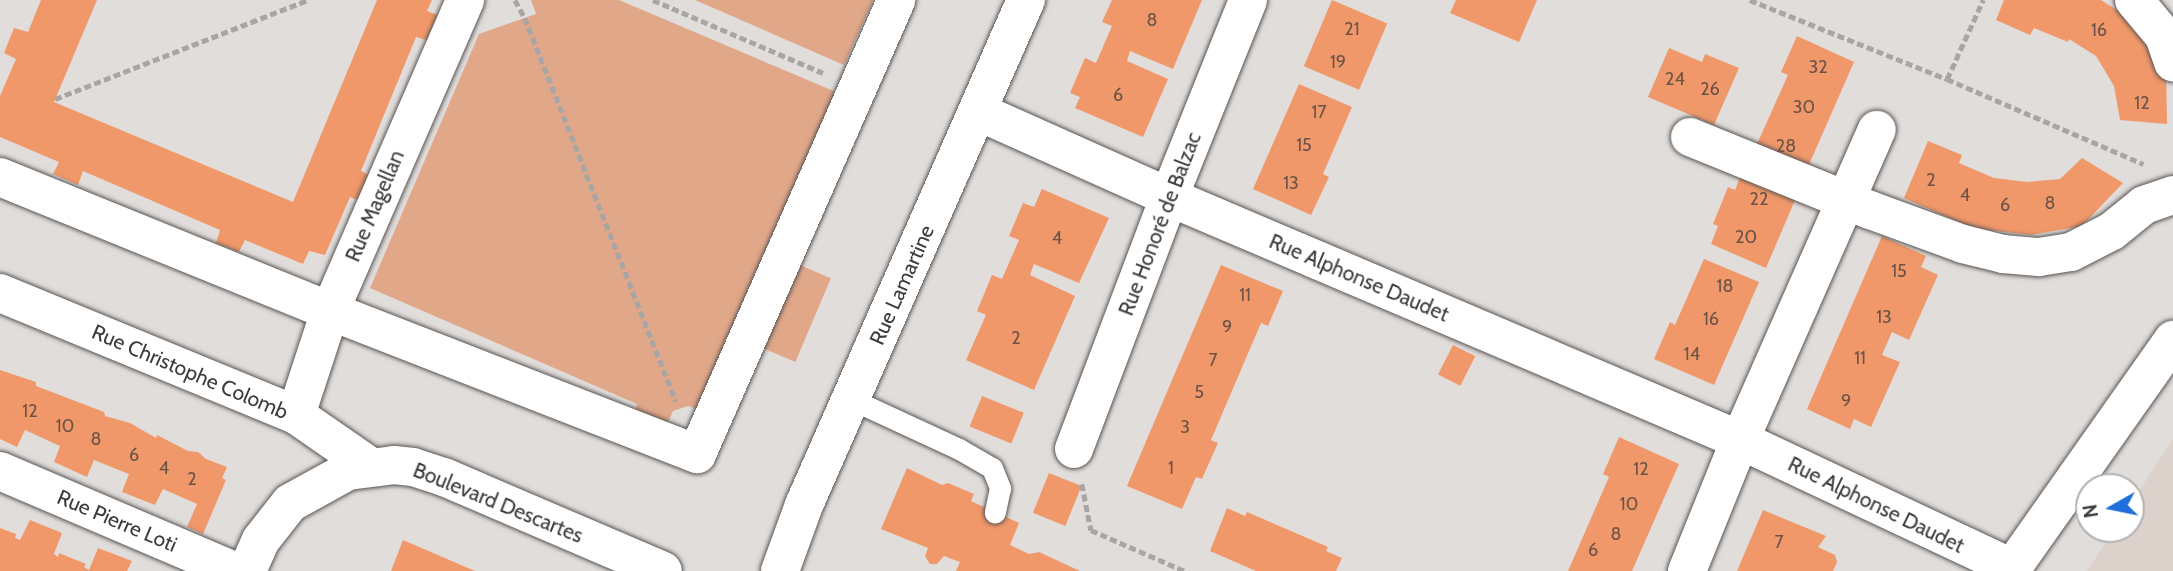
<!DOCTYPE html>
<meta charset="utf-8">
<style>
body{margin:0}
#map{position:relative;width:2173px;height:571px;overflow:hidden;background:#e1dddb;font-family:Cabin,sans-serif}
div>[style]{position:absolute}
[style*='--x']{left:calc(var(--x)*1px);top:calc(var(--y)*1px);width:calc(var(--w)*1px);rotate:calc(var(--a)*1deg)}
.built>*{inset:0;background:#dcd1cb}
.green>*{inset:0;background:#e1a789;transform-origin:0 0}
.building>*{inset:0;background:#f1986a;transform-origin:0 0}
.path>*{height:4.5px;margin-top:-2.25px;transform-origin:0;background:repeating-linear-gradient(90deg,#a9a5a4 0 7px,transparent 0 10.5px)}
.roads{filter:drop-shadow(0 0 2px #585553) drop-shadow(0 0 2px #585553)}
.lane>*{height:21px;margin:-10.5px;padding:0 10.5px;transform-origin:10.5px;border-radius:10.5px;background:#fff}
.street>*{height:38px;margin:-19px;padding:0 19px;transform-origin:19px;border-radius:19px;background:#fff}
.secondary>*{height:38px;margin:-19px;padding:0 19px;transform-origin:19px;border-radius:19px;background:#fff}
span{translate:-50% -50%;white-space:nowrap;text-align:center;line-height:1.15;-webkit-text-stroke:6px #fff;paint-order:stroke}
.number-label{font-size:18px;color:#6b5347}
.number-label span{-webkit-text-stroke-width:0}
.street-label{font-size:21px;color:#3e3c3b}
.north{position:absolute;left:2075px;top:473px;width:70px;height:70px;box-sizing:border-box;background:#fff;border:2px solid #b2b1b1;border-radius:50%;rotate:261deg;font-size:19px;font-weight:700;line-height:28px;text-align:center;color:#3e3c3b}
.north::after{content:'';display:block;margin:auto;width:24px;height:32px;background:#1f6ed9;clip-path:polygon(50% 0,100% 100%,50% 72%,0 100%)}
</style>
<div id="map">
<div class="built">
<div style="clip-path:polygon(2173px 439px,2173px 571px,2087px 571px,2114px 529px,2131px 529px,2131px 503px)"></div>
</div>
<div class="green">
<div style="clip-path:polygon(531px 0,619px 0,836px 92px,700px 410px,688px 406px,673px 411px,666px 427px,634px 414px,637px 404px,370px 288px,479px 34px,536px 14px)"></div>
<div style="clip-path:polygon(695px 0,873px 0,844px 65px)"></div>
<div style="left:795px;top:263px;width:39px;height:91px;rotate:23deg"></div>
</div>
<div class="building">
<div style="clip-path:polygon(41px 0,97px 0,54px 102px,293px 202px,377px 0,432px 0,427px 11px,440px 16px,430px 41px,416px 37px,361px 171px,373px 177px,362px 202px,350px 197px,325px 255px,309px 251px,303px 264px,245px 240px,239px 252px,216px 243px,220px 230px,83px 171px,78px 185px,53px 174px,59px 162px,0 137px,0 96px,16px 59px,4px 53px,14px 28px,28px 32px)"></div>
<div style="clip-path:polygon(1112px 0,1202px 0,1173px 69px,1130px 51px,1127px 61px,1168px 79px,1143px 137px,1075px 108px,1080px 97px,1070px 93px,1085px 58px,1096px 63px,1112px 26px,1102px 22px)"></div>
<div style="left:1332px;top:0;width:60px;height:72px;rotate:23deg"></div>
<div style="clip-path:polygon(1456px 0,1537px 0,1519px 42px,1450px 13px)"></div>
<div style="clip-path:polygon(2004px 0,2101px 0,2134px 21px,2166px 68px,2167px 124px,2120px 120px,2114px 86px,2096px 56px,2069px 39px,2068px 42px,2034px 28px,2030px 35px,1996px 20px)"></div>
<div style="clip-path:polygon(1797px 36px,1854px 62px,1804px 176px,1753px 153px,1788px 75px,1781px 72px)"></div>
<div style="clip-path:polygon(1669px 48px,1702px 62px,1705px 54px,1739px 68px,1714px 125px,1648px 97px)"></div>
<div style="clip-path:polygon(1299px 84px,1352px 107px,1323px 174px,1329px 177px,1311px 215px,1253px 189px)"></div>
<div style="clip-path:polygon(1928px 141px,1962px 155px,1959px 163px,1994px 178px,2027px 182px,2060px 179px,2082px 158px,2123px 183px,2082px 226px,2031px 235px,1972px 228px,1904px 198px)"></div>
<div style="clip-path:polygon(1743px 170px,1798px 193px,1766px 268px,1711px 244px,1718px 226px,1713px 224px,1728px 187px,1735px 190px)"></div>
<div style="clip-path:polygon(1042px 189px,1109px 218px,1079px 283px,1034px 264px,1030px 275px,1075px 296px,1034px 390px,966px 360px,986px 315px,977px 311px,992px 275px,1002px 279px,1019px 240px,1009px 236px,1023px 203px,1034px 207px)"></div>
<div style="clip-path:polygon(1882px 236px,1926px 256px,1921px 267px,1938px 275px,1909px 340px,1892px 332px,1882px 355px,1900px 362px,1871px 427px,1854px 419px,1850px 429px,1807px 409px)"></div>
<div style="clip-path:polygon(1704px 259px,1759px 282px,1714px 385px,1654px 359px,1670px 322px,1675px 325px)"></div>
<div style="clip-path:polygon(1221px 265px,1283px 291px,1268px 326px,1261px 323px,1211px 440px,1218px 443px,1202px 479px,1196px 477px,1182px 509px,1127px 486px)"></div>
<div style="left:1453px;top:345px;width:25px;height:33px;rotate:27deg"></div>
<div style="clip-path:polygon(0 370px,36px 382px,36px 386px,104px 412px,105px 416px,130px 423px,156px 438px,157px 435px,188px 451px,198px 452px,206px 459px,227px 467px,222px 478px,226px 480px,203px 534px,187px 527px,197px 504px,163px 489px,155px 505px,122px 492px,129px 474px,94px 460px,87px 477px,54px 462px,60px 446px,25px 430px,17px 447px,0 439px)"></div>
<div style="left:982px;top:396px;width:45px;height:33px;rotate:22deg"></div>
<div style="clip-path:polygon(1619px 437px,1679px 464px,1632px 571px,1568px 571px,1609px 477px,1603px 474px)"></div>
<div style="clip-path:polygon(907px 468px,942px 485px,948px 483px,974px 494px,971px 501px,1019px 523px,1010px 545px,1029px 554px,1039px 552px,1080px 571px,956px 571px,960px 562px,944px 556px,937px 564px,930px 564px,925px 556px,928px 548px,881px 529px)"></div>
<div style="left:1049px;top:473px;width:35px;height:43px;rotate:22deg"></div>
<div style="clip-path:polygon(1227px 508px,1245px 516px,1247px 512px,1328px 547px,1326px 551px,1342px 558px,1336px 571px,1256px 571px,1210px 551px)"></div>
<div style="clip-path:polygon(1763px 510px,1826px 536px,1818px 547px,1835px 555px,1837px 562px,1833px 571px,1737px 571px)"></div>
<div style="clip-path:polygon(30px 520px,62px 533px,54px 554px,58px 557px,59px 553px,86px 564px,84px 567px,89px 570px,98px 548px,132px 561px,127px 571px,0 571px,0 528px,16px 534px,15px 538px,20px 540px)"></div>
<div style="clip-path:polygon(403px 540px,475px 571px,391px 571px)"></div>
</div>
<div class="path">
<div style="--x:515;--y:0;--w:21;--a:61"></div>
<div style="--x:525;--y:18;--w:412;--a:68.5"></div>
<div style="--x:653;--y:0;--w:185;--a:23.2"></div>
<div style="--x:1750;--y:0;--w:212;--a:21.9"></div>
<div style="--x:1947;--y:79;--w:214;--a:23.4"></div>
<div style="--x:1947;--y:79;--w:87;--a:-65.5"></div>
<div style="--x:55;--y:99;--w:271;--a:-21.4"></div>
<div style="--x:1082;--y:484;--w:47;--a:78.9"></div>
<div style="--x:1091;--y:530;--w:103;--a:23.6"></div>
</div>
<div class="roads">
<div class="lane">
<div style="--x:851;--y:399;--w:119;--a:24.8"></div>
<div style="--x:959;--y:449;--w:38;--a:30"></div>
<div style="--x:992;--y:468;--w:22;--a:68"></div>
<div style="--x:1000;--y:488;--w:25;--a:102"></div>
</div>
<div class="street">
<div style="--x:2134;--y:0;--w:47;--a:50.2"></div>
<div style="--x:2164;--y:36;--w:28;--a:71"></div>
<div style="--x:979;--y:112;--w:208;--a:24.1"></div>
<div style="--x:1169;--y:197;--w:621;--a:23.05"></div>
<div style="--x:1740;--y:440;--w:301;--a:25.2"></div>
<div style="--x:1690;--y:137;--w:194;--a:22.1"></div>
<div style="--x:1870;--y:210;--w:99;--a:20.1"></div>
<div style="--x:1963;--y:244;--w:41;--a:14"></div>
<div style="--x:2003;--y:254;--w:36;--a:5"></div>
<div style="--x:2039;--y:257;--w:32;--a:-9"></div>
<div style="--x:2071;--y:252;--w:46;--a:-27.1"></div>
<div style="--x:2112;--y:231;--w:41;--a:-39.1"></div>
<div style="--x:2144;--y:205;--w:31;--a:-19"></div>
<div style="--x:0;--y:177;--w:356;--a:22.1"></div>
<div style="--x:330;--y:311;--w:394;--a:21.3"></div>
<div style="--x:697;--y:454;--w:496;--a:-66.3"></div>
<div style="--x:0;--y:293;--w:320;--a:22.4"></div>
<div style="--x:296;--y:415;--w:91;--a:34.7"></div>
<div style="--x:296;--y:415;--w:109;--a:-71.9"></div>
<div style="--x:330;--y:311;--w:339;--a:-66.5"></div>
<div style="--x:1074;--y:449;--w:269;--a:-69.3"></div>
<div style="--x:1169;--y:197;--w:212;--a:-68.1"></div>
<div style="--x:0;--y:471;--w:254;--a:23.1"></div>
<div style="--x:780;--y:571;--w:70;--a:-70"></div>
<div style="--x:804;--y:505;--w:552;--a:-66.27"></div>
<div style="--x:1687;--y:571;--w:141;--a:-68"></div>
<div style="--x:1740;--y:440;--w:339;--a:-66.2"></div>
<div style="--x:2010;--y:571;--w:283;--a:-54.8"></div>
</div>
<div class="secondary">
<div style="--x:247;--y:571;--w:34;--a:-66"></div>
<div style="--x:261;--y:540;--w:47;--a:-51.9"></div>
<div style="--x:290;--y:503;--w:66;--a:-28.9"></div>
<div style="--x:348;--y:471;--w:46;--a:-7.4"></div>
<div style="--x:394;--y:465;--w:19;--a:6"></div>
<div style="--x:413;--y:467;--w:33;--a:18"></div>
<div style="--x:444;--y:477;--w:238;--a:23.2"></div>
</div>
</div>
<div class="number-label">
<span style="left:1152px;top:20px">8</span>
<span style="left:1352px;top:29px">21</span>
<span style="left:2099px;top:30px">16</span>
<span style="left:1338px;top:62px">19</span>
<span style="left:1818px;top:67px">32</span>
<span style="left:1675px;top:79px">24</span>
<span style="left:1710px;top:89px">26</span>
<span style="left:1118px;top:95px">6</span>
<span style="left:2142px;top:103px">12</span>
<span style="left:1804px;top:107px">30</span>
<span style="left:1319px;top:112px">17</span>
<span style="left:1304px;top:145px">15</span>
<span style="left:1786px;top:146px">28</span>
<span style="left:1931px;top:180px">2</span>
<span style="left:1291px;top:183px">13</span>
<span style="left:1965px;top:195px">4</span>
<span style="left:1759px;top:199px">22</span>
<span style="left:2050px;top:203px">8</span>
<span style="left:2005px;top:205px">6</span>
<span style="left:1746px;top:237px">20</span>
<span style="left:1057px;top:238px">4</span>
<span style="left:1899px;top:271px">15</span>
<span style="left:1725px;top:286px">18</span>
<span style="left:1245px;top:295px">11</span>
<span style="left:1884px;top:317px">13</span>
<span style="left:1711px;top:319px">16</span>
<span style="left:1227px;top:327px">9</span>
<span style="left:1016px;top:338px">2</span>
<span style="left:1692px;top:354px">14</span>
<span style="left:1860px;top:358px">11</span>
<span style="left:1213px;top:360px">7</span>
<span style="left:1199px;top:392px">5</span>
<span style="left:1846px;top:401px">9</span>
<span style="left:30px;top:411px">12</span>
<span style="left:65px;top:426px">10</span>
<span style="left:1185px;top:427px">3</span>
<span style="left:96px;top:439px">8</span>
<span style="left:134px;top:455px">6</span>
<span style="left:164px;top:468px">4</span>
<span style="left:1171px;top:468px">1</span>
<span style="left:1641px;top:469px">12</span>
<span style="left:192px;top:479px">2</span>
<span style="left:1629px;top:504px">10</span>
<span style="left:1616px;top:534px">8</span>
<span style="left:1779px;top:542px">7</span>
<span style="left:1593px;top:550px">6</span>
</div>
<div class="street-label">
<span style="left:375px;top:206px;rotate:-67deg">Rue Magellan</span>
<span style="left:1160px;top:224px;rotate:-69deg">Rue Honoré de Balzac</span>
<span style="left:1359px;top:278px;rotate:23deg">Rue Alphonse Daudet</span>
<span style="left:902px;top:285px;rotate:-66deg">Rue Lamartine</span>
<span style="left:190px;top:372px;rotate:23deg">Rue Christophe Colomb</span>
<span style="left:498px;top:503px;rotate:22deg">Boulevard Descartes</span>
<span style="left:1876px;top:505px;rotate:26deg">Rue Alphonse Daudet</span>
<span style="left:117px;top:521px;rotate:23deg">Rue Pierre Loti</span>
</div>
<div class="north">N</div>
</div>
